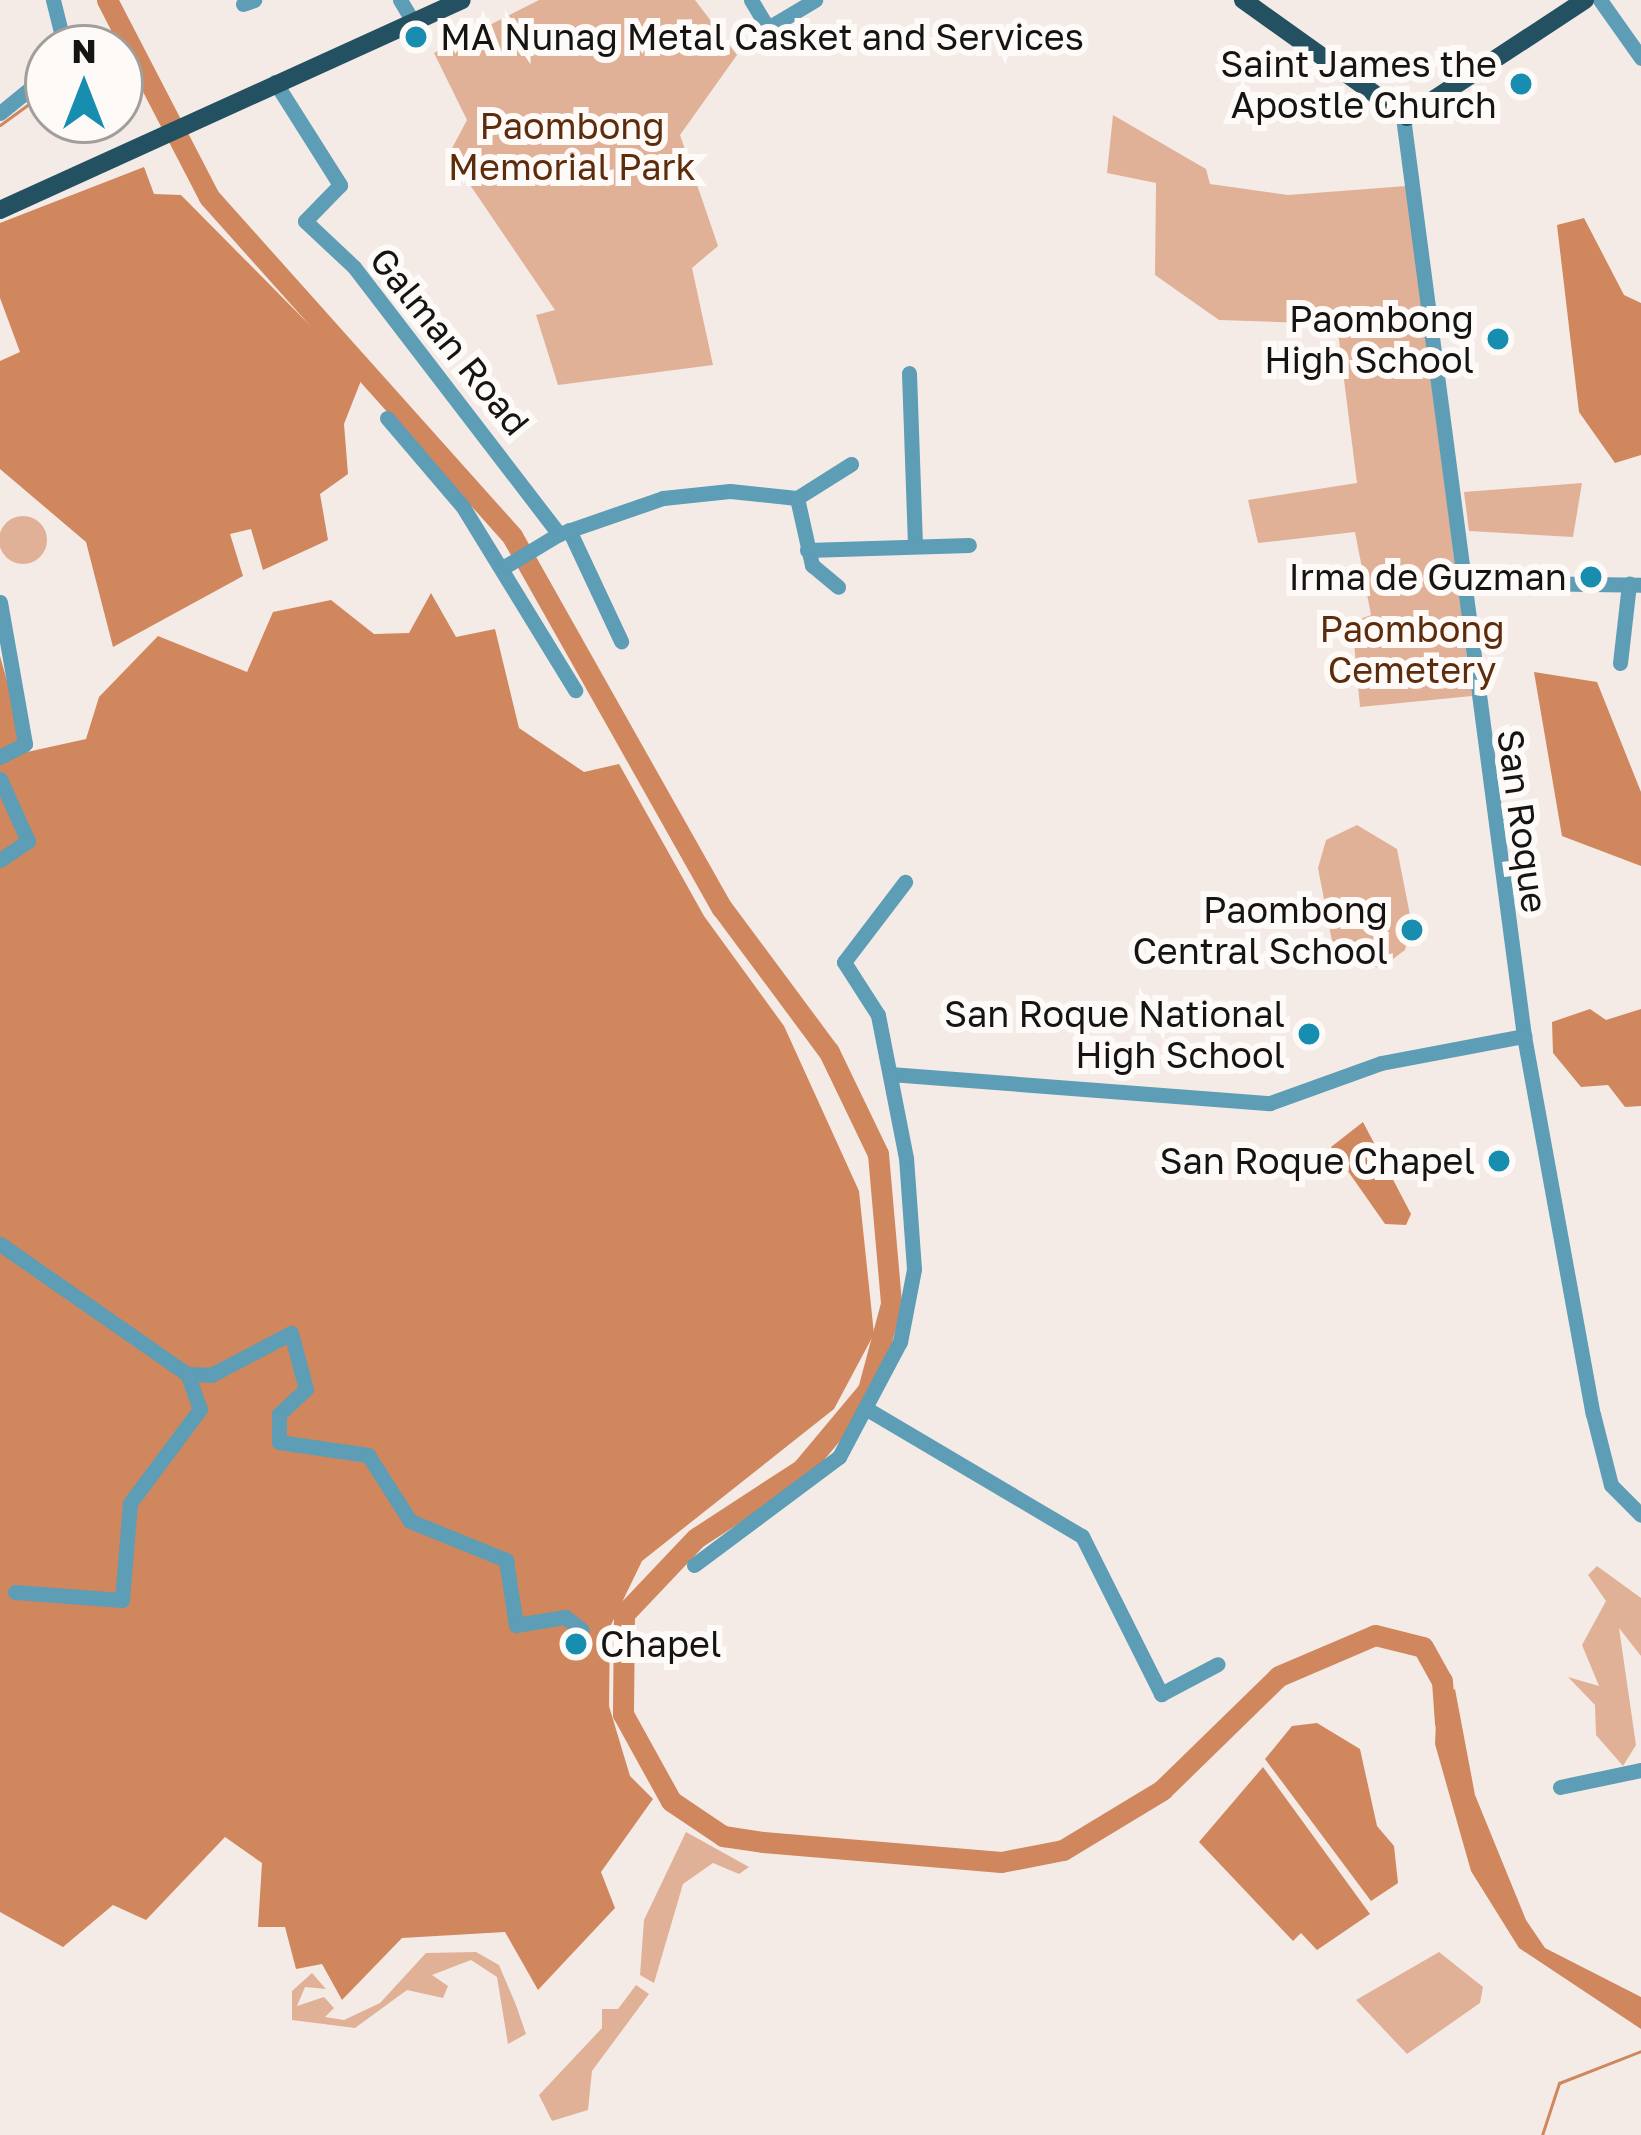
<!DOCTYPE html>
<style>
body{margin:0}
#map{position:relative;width:1641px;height:2135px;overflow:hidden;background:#f4ebe7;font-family:"Golos Text",sans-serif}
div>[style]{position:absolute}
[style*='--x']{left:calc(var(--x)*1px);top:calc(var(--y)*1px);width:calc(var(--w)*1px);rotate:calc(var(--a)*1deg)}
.green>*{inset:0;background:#e1b197}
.round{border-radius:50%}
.water>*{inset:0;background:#d0875d}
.stream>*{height:3px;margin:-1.5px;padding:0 1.5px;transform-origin:1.5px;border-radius:1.5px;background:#d0875d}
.river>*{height:21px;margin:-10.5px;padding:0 10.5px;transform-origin:10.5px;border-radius:10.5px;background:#d0875d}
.minor>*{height:15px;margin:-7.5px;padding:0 7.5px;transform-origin:7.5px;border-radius:7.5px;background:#5d9db5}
.major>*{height:18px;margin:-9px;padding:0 9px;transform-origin:9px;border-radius:9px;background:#235161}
.dots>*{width:33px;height:33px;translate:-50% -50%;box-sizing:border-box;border:6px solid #fefaf7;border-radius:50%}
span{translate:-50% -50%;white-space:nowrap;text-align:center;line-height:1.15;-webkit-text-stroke:12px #fefaf7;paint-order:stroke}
.poi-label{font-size:36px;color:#161412}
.left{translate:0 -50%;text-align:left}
.right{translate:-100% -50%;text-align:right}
.park-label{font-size:36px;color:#5c2c0c}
.street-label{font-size:36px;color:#161412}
.north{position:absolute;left:24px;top:24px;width:120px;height:120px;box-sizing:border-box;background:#fefaf7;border:3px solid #a19e9b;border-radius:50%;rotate:0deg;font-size:33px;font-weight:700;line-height:48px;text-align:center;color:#161412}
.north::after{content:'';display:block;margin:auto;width:42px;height:54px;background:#178db0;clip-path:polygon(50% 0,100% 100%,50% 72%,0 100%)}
</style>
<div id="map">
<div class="green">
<div style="clip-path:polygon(539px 0,695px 0,737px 55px,680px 135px,718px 246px,692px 268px,713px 365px,558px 385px,536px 315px,555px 310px,449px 154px,467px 120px,434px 53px)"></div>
<div style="clip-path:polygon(1113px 115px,1206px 169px,1210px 184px,1288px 195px,1406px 186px,1472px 696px,1360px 707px,1352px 622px,1371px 615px,1355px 532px,1258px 543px,1248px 500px,1357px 483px,1337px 324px,1219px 320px,1155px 275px,1156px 183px,1107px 173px)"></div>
<div style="clip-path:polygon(1582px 483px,1573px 537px,1469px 531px,1464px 492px)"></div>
<div class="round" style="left:-1px;top:516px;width:48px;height:48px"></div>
<div style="clip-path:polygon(1357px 825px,1397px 849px,1412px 925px,1405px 950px,1381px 968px,1352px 963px,1332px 941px,1318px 868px,1326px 840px)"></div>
<div style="clip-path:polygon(1597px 1566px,1641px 1598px,1641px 1656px,1619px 1628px,1636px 1745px,1623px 1766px,1596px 1735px,1595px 1705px,1568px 1677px,1599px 1686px,1582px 1645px,1606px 1601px,1588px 1575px)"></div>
<div style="clip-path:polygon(686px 1832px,749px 1867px,739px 1874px,713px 1863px,683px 1884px,654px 1983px,640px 1975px,644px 1920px)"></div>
<div style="clip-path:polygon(476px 1952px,499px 1965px,516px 2005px,526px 2034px,508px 2044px,497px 1977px,471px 1960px,432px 1975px,448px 1986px,443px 1998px,407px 1990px,355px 2028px,292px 2020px,292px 1991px,312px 1973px,326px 1989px,305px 1987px,297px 2006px,324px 1997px,334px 2008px,325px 2017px,344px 2020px,380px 2003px,426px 1953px)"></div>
<div style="clip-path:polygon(1439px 1952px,1483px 1987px,1480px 2003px,1407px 2054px,1356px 2000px)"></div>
<div style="clip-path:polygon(636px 1985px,649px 1994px,592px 2071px,588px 2110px,552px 2121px,539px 2095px,602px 2028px,602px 2009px,618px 2009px)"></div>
</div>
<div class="water">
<div style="clip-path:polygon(144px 167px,154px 194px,181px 195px,362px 378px,344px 424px,348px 474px,320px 494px,328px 540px,263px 570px,251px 529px,230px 534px,243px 576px,113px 647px,86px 542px,0 469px,0 361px,20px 352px,0 298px,0 223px)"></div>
<div style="clip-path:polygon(1584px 218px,1624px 295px,1641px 303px,1641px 455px,1615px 463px,1579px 412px,1557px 225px)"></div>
<div style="clip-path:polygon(431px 593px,456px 637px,495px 629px,519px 728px,584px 772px,619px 764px,704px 916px,784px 1026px,859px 1191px,874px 1334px,834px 1409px,642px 1561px,610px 1627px,609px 1706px,630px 1776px,653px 1799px,601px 1872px,615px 1908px,538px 1990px,505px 1932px,402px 1938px,342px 2000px,322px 1964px,296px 1969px,285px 1927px,258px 1927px,262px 1863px,225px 1837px,146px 1920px,113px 1905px,63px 1947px,0 1912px,0 656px,27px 752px,86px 739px,99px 697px,158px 636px,247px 672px,273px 612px,331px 600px,374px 634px,409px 633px)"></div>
<div style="clip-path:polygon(1534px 672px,1597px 682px,1641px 792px,1641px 866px,1562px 836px)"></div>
<div style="clip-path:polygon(1590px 1009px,1606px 1020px,1641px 1009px,1641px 1106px,1625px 1107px,1608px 1085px,1581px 1087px,1553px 1053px,1552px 1022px)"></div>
<div style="clip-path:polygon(1363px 1122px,1411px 1214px,1406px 1225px,1385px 1224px,1331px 1147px)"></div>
<div style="clip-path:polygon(1455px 1689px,1475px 1795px,1526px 1920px,1545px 1948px,1641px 1997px,1641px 2029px,1519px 1948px,1471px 1871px,1435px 1744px,1437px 1699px)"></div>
<div style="clip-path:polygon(1317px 1723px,1360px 1749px,1377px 1826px,1394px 1846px,1398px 1883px,1371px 1901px,1265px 1759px,1292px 1726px)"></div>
<div style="clip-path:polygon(1263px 1767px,1370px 1914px,1317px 1950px,1301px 1933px,1293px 1941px,1199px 1842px)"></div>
</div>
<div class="stream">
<div style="--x:120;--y:80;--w:24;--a:-5"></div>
<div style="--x:0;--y:125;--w:59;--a:-36.1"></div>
<div style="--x:1542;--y:2135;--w:55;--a:-71.9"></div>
<div style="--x:1559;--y:2083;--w:88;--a:-21.3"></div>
</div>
<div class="river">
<div style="--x:107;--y:0;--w:222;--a:62.6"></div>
<div style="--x:209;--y:197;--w:455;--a:48.2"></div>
<div style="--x:512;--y:536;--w:427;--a:60.6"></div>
<div style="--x:722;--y:908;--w:179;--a:53.4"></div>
<div style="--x:829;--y:1052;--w:113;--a:64.3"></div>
<div style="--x:878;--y:1154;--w:151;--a:85"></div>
<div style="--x:891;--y:1304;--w:89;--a:105"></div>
<div style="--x:868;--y:1390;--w:103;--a:129.9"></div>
<div style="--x:802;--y:1469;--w:126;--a:146.9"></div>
<div style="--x:696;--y:1538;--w:105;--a:133.5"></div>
<div style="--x:624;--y:1614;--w:100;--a:90.6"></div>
<div style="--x:623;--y:1714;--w:99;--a:61.1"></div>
<div style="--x:671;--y:1801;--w:63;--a:33.9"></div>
<div style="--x:723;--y:1836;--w:40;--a:8.5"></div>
<div style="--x:763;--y:1842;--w:239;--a:4.8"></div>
<div style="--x:1001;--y:1862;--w:63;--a:-11"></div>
<div style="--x:1063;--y:1850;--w:116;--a:-31.2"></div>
<div style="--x:1162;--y:1790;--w:163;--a:-44.3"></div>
<div style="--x:1279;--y:1676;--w:104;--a:-23.1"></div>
<div style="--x:1375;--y:1635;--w:49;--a:14"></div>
<div style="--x:1423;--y:1647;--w:39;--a:61"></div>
<div style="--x:1442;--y:1681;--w:42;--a:85.9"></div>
</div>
<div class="minor">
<div style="--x:53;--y:0;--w:49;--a:76"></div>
<div style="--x:400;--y:0;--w:23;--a:59"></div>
<div style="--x:751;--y:0;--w:33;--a:59"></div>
<div style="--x:768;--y:28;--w:55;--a:-30.8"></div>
<div style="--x:1600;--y:0;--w:71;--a:54.7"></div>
<div style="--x:243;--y:4;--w:12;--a:-20"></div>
<div style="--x:275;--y:82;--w:122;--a:57.7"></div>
<div style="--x:340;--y:185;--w:50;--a:134.2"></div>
<div style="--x:305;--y:221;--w:67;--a:43.2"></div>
<div style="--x:354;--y:267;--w:337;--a:52.5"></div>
<div style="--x:0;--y:113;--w:62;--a:-39.1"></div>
<div style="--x:1403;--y:117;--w:927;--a:82.5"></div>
<div style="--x:1524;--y:1036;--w:384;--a:79.7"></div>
<div style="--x:1593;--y:1414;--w:73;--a:75.8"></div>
<div style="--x:1611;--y:1485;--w:42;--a:45"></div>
<div style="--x:909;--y:373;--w:173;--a:88"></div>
<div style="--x:387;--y:418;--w:117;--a:49.5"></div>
<div style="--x:463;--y:507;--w:215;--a:58.5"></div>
<div style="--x:797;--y:498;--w:64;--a:-32.2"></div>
<div style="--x:569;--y:530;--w:123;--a:64.9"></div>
<div style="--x:807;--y:550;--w:162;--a:-1.8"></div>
<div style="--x:504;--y:567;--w:64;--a:-31"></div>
<div style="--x:559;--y:534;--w:110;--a:-19.1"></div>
<div style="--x:663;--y:498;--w:67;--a:-6"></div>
<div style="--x:730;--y:491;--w:67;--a:6"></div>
<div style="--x:797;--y:498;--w:69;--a:77.4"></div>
<div style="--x:812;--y:565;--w:34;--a:40"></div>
<div style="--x:1460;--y:582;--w:181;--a:0.9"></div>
<div style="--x:0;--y:602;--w:144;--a:80"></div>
<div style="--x:25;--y:744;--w:28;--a:153"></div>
<div style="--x:1620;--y:663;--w:80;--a:-83.5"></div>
<div style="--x:0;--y:779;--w:68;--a:65.7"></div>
<div style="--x:28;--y:841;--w:34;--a:146"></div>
<div style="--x:890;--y:1074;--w:381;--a:4.4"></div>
<div style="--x:1270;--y:1103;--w:118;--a:-19.8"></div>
<div style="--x:1381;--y:1063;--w:146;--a:-10.7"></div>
<div style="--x:0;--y:1244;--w:228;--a:34.8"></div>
<div style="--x:187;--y:1374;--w:24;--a:2"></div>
<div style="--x:211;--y:1375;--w:90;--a:-27.7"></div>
<div style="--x:291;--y:1333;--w:58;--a:75"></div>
<div style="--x:306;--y:1389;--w:37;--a:137"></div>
<div style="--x:279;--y:1414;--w:28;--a:90"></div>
<div style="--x:279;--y:1442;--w:90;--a:8.3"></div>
<div style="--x:368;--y:1455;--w:78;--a:57.5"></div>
<div style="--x:410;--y:1521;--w:104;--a:22.1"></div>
<div style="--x:506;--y:1560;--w:66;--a:81.3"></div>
<div style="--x:516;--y:1625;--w:50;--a:-9.3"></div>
<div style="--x:565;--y:1617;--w:21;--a:37"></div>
<div style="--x:872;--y:1412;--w:244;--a:30.6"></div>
<div style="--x:1082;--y:1536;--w:177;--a:63.4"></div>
<div style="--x:1161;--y:1694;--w:64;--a:-27.8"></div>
<div style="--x:694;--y:1565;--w:181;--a:-36.7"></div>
<div style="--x:839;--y:1457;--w:130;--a:-62.1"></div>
<div style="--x:900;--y:1342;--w:74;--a:-79.1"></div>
<div style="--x:914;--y:1269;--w:111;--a:-94.1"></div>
<div style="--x:906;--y:1158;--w:146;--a:-101.1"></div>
<div style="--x:878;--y:1015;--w:63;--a:-122.7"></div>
<div style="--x:844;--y:962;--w:101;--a:-52.7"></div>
<div style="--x:15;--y:1592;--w:107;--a:4.3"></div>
<div style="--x:122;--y:1600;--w:97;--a:-85.3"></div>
<div style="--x:130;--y:1503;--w:117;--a:-53.3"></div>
<div style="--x:200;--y:1409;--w:37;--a:-110"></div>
<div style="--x:1560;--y:1787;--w:83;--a:-11.9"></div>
</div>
<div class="major">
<div style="--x:1243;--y:0;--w:201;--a:35.5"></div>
<div style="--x:1407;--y:117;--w:213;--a:-33.3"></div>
<div style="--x:0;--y:210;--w:507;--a:-24.44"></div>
</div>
<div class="dots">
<div style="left:416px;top:37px;background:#178db0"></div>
<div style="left:1521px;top:84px;background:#178db0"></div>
<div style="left:1498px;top:339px;background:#178db0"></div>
<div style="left:1591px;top:577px;background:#178db0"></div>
<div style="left:1412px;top:930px;background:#178db0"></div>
<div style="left:1309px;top:1034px;background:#178db0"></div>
<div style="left:1499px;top:1161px;background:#178db0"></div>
<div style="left:576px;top:1644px;background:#178db0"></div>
</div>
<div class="poi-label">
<span class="left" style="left:440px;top:37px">MA Nunag Metal Casket and Services</span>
<span class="right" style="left:1497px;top:84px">Saint James the<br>Apostle Church</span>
<span class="right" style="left:1474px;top:339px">Paombong<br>High School</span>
<span class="right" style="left:1567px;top:577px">Irma de Guzman</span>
<span class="right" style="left:1388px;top:930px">Paombong<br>Central School</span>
<span class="right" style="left:1285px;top:1034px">San Roque National<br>High School</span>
<span class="right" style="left:1475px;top:1161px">San Roque Chapel</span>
<span class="left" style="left:600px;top:1644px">Chapel</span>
</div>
<div class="park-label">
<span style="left:572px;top:146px">Paombong<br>Memorial Park</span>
<span style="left:1412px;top:649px">Paombong<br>Cemetery</span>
</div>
<div class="street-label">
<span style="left:450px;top:341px;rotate:51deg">Galman Road</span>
<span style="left:1523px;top:821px;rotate:82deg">San Roque</span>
</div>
<div class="north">N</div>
</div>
